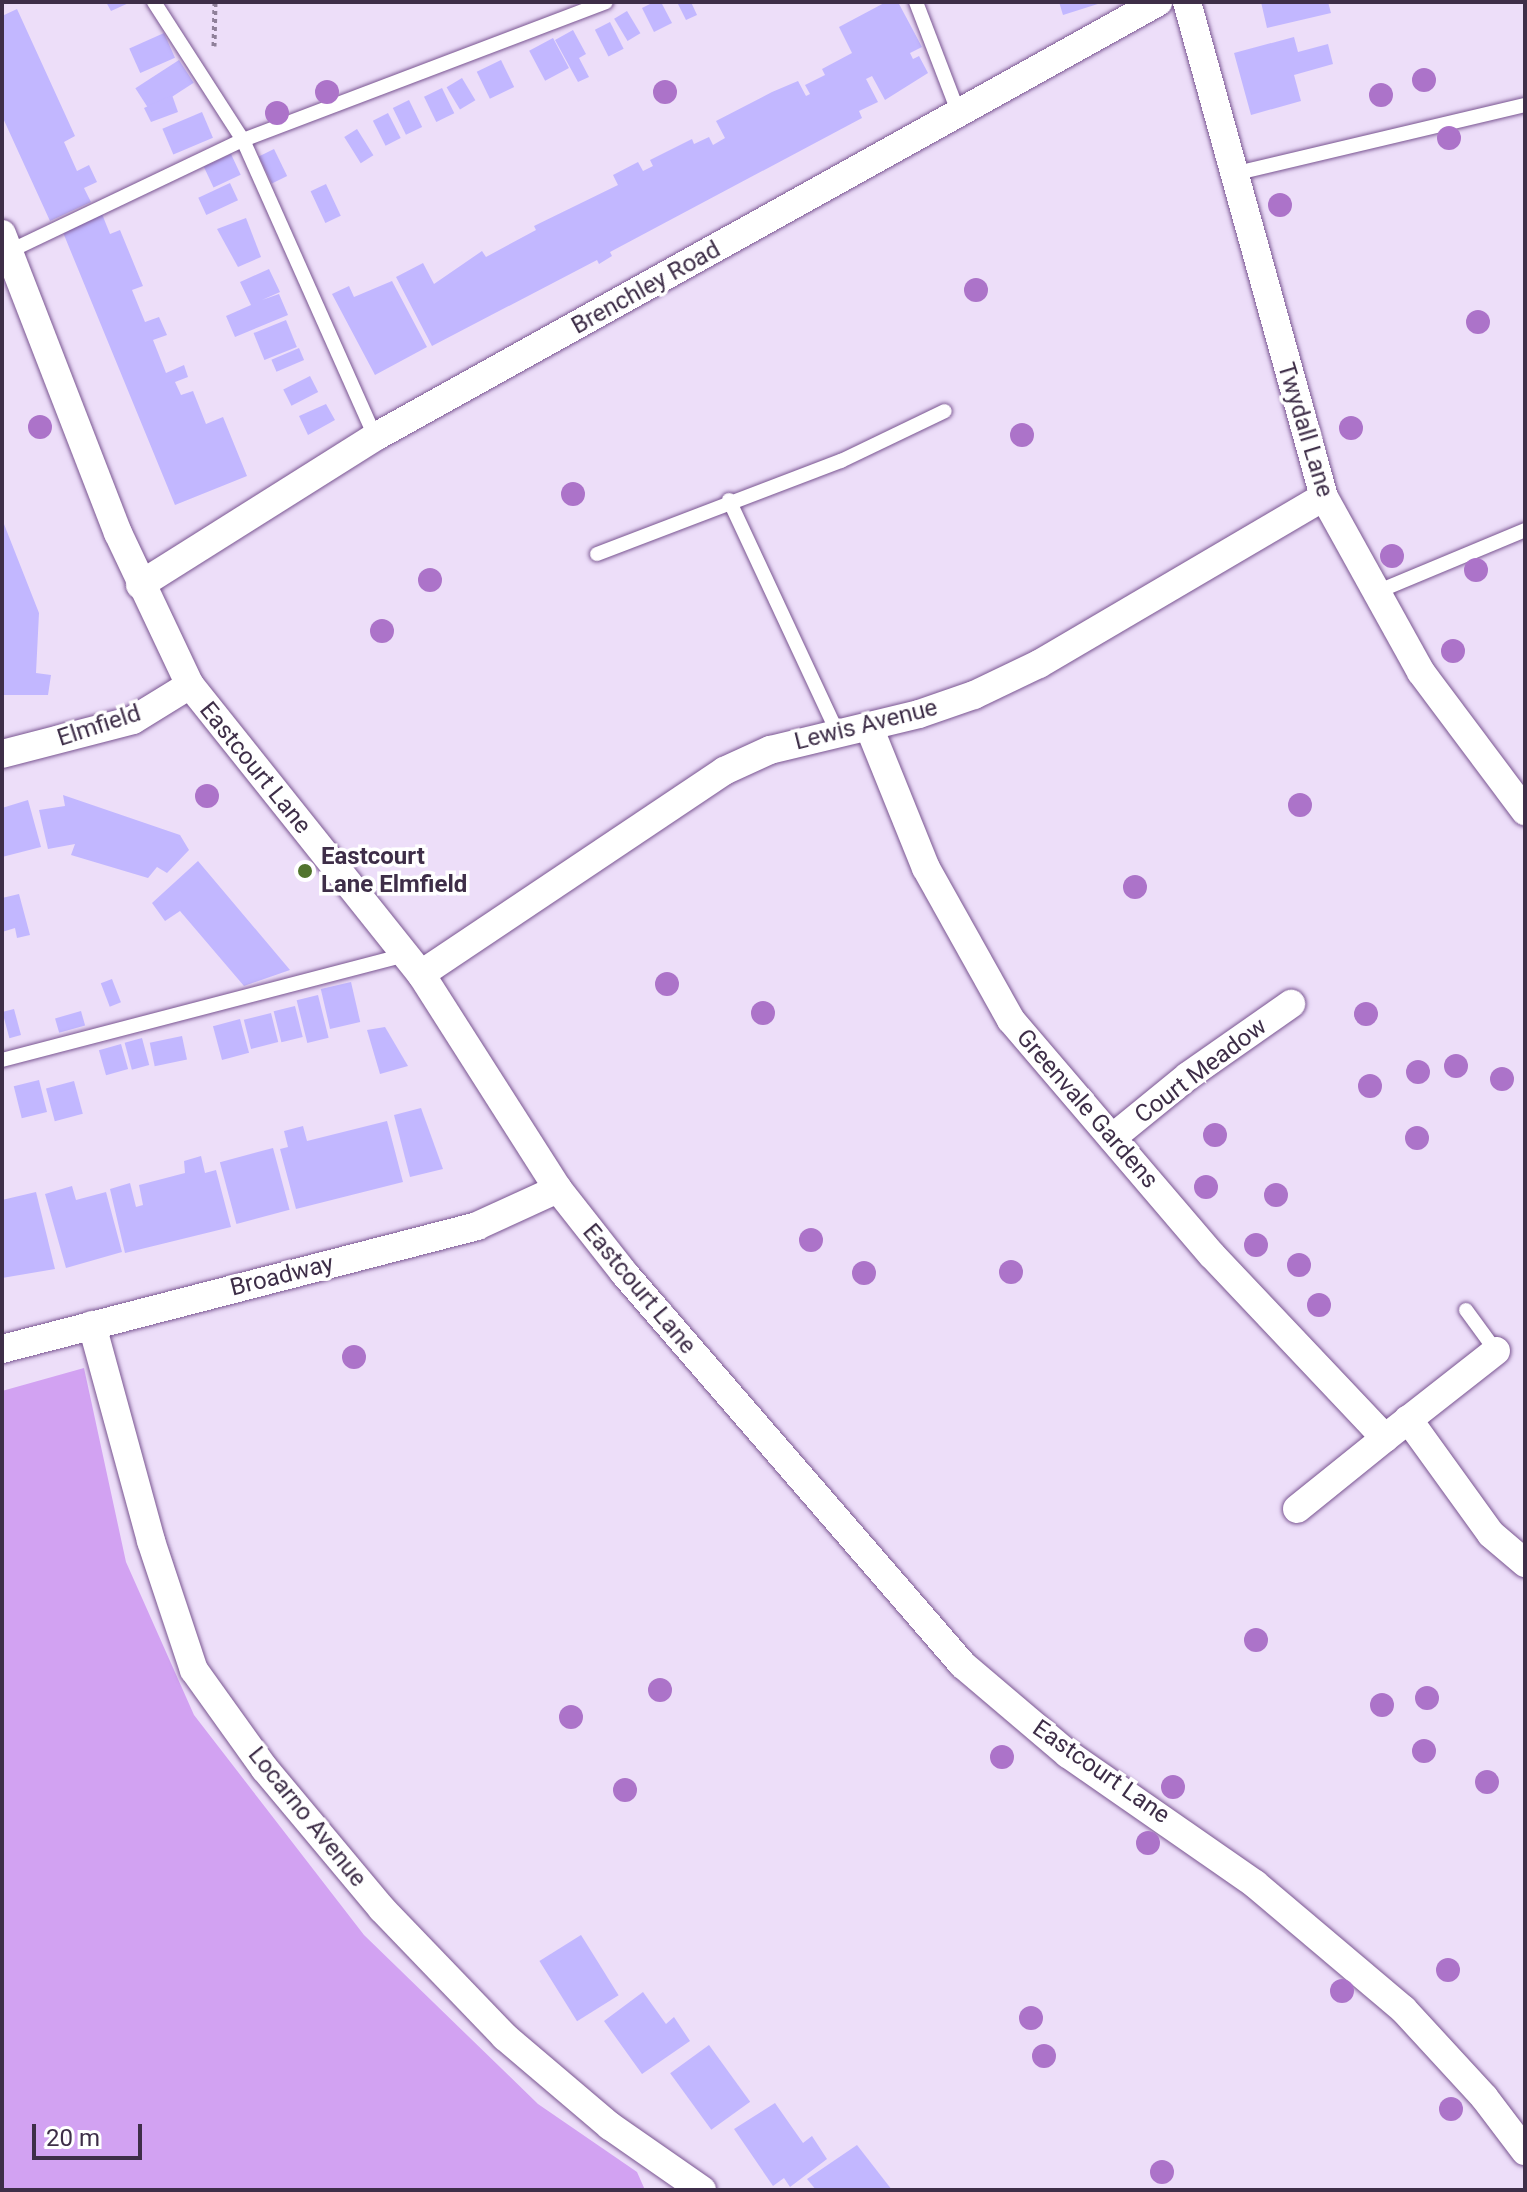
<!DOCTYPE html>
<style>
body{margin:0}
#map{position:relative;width:1527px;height:2192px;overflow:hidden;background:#eddef9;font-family:Roboto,sans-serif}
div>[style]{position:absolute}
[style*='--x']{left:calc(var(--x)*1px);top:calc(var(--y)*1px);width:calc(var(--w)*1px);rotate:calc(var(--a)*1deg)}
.green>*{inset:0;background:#d2a2f2}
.building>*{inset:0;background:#c2b7ff;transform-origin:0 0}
.path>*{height:5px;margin-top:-2.5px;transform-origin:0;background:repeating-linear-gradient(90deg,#8f809a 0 4px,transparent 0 8px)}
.roads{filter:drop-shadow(0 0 2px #795591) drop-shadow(0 0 2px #795591)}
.lane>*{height:14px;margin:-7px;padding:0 7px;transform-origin:7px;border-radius:7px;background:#fff}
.street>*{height:28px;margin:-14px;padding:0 14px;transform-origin:14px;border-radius:14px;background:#fff}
.trees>*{width:24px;height:24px;margin:-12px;border-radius:50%;background:#ac73c9}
.dots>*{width:22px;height:22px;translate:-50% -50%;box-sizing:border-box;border:4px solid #fff;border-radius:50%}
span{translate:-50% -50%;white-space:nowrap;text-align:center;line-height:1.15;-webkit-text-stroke:7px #fff;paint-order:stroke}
.street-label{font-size:24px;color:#3e2e48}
.poi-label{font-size:24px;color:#3e2e48;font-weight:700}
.left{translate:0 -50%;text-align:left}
.frame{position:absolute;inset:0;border:4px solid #3e2e48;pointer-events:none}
.scale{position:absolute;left:32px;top:2124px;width:110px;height:36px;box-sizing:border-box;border:4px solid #3e2e48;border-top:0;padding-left:10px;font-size:24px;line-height:28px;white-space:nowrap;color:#3e2e48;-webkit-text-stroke:6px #fff;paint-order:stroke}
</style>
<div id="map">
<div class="green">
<div style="clip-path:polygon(84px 1368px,126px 1562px,194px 1715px,364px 1935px,538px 2104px,637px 2172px,645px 2190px,2px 2190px,2px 1391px)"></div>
</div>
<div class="building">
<div style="clip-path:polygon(106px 2px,131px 2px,111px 11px)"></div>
<div style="clip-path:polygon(654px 2px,661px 2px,672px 23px,654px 32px,642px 8px)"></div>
<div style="clip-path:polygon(677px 2px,691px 2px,697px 15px,686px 20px)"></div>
<div style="clip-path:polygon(886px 2px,898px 2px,922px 47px,910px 53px,913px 59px,919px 56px,928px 73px,885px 100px,872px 76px,866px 79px,878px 102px,859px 111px,862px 118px,610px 252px,612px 256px,599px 264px,597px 260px,432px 346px,396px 277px,423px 263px,434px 284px,482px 251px,486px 257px,536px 230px,534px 226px,618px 185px,613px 175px,638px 162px,643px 171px,653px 166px,650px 160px,692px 139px,694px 144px,709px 137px,713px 145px,725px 138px,716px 121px,772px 92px,798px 81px,806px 96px,810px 94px,805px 85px,825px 75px,822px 69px,852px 53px,839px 27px)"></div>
<div style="clip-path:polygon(1059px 2px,1101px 2px,1101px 3px,1063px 15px)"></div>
<div style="clip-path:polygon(1261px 2px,1328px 2px,1331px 13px,1267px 28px)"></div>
<div style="clip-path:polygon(17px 9px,75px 136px,64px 142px,77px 171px,89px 165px,97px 182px,84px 188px,91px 202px,50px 221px,2px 116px,2px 16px)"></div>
<div style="left:627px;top:11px;width:26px;height:15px;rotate:59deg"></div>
<div style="left:610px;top:22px;width:30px;height:17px;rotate:63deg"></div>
<div style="clip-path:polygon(573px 30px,586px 54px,579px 58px,589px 77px,578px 82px,555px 40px)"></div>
<div style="left:164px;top:33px;width:27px;height:38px;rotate:66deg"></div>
<div style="clip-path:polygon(1294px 37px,1298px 52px,1328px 44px,1333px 64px,1294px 75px,1301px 101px,1251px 115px,1234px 53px)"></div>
<div style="left:553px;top:38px;width:34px;height:27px;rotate:62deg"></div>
<div style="left:179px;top:60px;width:27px;height:52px;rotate:57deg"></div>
<div style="left:501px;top:60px;width:30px;height:27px;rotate:64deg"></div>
<div style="left:462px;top:78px;width:26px;height:18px;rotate:59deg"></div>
<div style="left:442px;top:88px;width:28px;height:20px;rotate:64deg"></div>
<div style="clip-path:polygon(172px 95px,178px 112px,151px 122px,144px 108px)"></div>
<div style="left:409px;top:100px;width:30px;height:18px;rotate:64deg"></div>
<div style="left:202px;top:112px;width:28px;height:43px;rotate:67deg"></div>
<div style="left:388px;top:113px;width:28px;height:17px;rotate:63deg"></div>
<div style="left:357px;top:129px;width:31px;height:15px;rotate:58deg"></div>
<div style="left:274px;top:149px;width:30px;height:17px;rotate:64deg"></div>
<div style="left:231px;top:154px;width:23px;height:30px;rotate:65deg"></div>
<div style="left:230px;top:183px;width:19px;height:35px;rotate:65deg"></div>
<div style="left:326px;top:184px;width:35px;height:17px;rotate:65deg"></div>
<div style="clip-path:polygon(102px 214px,110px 234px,120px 230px,143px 286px,132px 290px,145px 322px,159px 317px,167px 335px,153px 340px,166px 373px,184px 365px,188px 377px,175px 382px,181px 395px,193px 391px,206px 424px,223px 417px,247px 476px,175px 505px,62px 230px)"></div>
<div style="clip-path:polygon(246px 218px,261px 257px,238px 267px,217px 229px)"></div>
<div style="clip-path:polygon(269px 269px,280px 292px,262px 300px,279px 294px,288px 315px,235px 337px,226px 316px,251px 305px,240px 282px)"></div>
<div style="clip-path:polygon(392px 281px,427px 347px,375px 375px,332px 294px,349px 286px,354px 297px)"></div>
<div style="left:286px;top:320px;width:29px;height:35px;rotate:68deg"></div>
<div style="left:299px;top:348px;width:13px;height:30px;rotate:67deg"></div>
<div style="left:310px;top:376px;width:18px;height:30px;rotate:63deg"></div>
<div style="clip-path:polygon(326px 404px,335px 420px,308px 435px,299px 416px)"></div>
<div style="clip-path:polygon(2px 519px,39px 613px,36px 673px,51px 675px,48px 695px,2px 695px)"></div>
<div style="clip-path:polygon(63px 795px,180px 835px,189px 850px,167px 873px,157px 867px,148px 878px,71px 855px,75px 844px,48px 849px,39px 810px,65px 806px)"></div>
<div style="clip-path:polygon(28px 800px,41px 847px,2px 857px,2px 808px)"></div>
<div style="clip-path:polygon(198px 861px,290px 970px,244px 986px,180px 911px,165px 921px,152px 903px)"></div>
<div style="clip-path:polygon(19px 894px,30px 935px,17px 938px,15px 928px,2px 932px,2px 898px)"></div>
<div style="left:112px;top:979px;width:25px;height:12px;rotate:69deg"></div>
<div style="left:351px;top:982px;width:41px;height:31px;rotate:77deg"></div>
<div style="left:318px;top:995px;width:44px;height:22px;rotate:76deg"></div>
<div style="left:295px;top:1006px;width:32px;height:22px;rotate:76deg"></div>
<div style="left:14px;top:1009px;width:27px;height:12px;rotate:75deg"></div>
<div style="left:81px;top:1011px;width:15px;height:27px;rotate:74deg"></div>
<div style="left:271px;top:1013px;width:30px;height:28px;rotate:76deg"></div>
<div style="left:240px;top:1019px;width:35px;height:28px;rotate:75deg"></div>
<div style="clip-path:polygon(385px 1027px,408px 1066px,380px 1074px,367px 1030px)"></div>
<div style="left:182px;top:1036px;width:24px;height:33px;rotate:78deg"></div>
<div style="left:142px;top:1038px;width:28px;height:18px;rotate:75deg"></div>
<div style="left:121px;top:1044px;width:26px;height:23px;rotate:74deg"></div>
<div style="left:39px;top:1080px;width:33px;height:26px;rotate:76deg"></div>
<div style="left:74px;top:1081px;width:34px;height:29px;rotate:75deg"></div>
<div style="clip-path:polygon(421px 1108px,443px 1169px,410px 1177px,394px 1115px)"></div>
<div style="clip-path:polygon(387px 1121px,403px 1182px,296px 1209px,280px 1149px,288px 1147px,284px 1131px,303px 1126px,307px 1141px)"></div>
<div style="left:273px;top:1148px;width:64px;height:55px;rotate:75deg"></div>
<div style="clip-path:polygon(201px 1156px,205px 1173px,216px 1170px,231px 1227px,125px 1253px,110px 1189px,130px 1183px,136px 1207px,143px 1205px,139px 1185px,185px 1173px,184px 1161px)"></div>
<div style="clip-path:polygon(72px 1186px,76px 1200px,106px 1192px,122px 1252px,66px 1268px,45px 1194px)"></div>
<div style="clip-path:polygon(36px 1192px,55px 1269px,2px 1278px,2px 1200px)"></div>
<div style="left:581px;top:1935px;width:71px;height:49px;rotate:58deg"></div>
<div style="clip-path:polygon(643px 1992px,666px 2024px,674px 2017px,690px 2041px,642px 2074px,604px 2021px)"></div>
<div style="left:709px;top:2045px;width:70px;height:48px;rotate:54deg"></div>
<div style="clip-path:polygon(775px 2103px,803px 2143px,812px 2136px,827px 2159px,790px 2187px,784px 2178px,773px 2186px,734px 2129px)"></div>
<div style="clip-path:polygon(857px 2145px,892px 2190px,816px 2190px,807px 2179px)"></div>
</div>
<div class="path">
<div style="--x:214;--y:46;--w:44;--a:-88.7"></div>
</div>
<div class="roads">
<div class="lane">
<div style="--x:154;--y:2;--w:164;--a:57.2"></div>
<div style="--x:243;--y:140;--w:325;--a:66"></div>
<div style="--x:916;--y:2;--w:120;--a:69"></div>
<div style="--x:1233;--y:174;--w:300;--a:-13.3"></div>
<div style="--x:12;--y:250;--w:256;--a:-25.5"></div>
<div style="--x:243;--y:140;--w:388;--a:-20.8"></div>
<div style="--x:729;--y:500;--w:256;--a:65"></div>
<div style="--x:597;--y:554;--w:261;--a:-20.9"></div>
<div style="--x:841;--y:461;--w:115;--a:-25.7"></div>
<div style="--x:1374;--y:593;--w:164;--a:-22.6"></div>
<div style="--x:2;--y:1060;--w:417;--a:-14.6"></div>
<div style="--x:1466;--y:1310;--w:51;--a:53.8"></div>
</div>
<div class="street">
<div style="--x:1187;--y:2;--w:514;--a:74.53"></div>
<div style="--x:1324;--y:497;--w:200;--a:61"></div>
<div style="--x:1421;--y:672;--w:174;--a:53.2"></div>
<div style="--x:2;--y:234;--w:321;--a:68.8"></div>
<div style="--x:118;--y:533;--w:168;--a:64.7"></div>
<div style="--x:190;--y:685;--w:370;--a:51.4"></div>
<div style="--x:421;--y:974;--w:255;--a:57.5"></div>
<div style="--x:558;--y:1189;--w:107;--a:51.8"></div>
<div style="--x:624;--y:1273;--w:518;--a:49.15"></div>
<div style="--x:963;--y:1665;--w:138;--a:40.3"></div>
<div style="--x:1068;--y:1754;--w:228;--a:34.8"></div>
<div style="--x:1255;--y:1884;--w:194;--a:40.2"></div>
<div style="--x:1403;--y:2009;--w:120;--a:47.4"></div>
<div style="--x:1484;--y:2097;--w:68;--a:52.8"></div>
<div style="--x:140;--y:585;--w:278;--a:-32.2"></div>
<div style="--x:375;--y:437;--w:896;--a:-29.05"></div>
<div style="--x:869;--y:727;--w:152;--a:68"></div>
<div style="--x:926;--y:868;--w:174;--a:60.8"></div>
<div style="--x:1011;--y:1020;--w:309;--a:49.5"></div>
<div style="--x:1212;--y:1255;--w:252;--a:46.6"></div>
<div style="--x:1385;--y:1438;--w:141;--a:-38.1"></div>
<div style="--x:2;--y:754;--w:135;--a:-14.5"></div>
<div style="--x:133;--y:720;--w:67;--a:-31.6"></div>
<div style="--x:421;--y:974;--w:365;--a:-33.8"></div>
<div style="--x:724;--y:771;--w:51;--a:-24.5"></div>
<div style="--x:770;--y:750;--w:153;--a:-13.6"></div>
<div style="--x:919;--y:714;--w:58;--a:-19.1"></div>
<div style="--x:974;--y:695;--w:72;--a:-25.5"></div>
<div style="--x:1039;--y:664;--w:330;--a:-30.4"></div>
<div style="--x:1112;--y:1138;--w:98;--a:-39.2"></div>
<div style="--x:1188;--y:1076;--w:126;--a:-35"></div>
<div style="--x:92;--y:1325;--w:224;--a:74.7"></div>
<div style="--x:151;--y:1541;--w:136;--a:71.6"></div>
<div style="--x:194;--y:1670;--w:122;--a:54.4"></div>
<div style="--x:265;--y:1769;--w:182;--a:50.1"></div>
<div style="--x:382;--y:1909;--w:178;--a:46.1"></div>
<div style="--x:505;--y:2037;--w:138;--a:40.3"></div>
<div style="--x:610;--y:2126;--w:112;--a:34.8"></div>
<div style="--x:2;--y:1349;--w:491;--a:-14.5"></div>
<div style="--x:477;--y:1226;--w:89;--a:-24.6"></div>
<div style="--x:1408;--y:1419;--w:142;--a:54.2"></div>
<div style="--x:1491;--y:1534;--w:45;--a:40.5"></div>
<div style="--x:1297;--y:1509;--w:113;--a:-38.9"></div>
</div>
</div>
<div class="trees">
<div style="left:1424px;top:80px"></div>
<div style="left:327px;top:92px"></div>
<div style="left:665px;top:92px"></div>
<div style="left:1381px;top:95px"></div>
<div style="left:277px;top:113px"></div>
<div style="left:1449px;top:138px"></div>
<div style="left:1280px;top:205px"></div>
<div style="left:976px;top:290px"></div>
<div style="left:1478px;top:322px"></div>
<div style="left:40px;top:427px"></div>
<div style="left:1351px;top:428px"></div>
<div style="left:1022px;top:435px"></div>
<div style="left:573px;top:494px"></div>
<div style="left:1392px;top:556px"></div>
<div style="left:1476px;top:570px"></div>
<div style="left:430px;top:580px"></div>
<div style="left:382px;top:631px"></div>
<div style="left:1453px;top:651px"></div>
<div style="left:207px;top:796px"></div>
<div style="left:1300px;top:805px"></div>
<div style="left:1135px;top:887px"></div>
<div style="left:667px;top:984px"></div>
<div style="left:763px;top:1013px"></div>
<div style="left:1366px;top:1014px"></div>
<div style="left:1456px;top:1066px"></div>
<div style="left:1418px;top:1072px"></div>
<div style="left:1502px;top:1079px"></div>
<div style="left:1370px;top:1086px"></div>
<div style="left:1215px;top:1135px"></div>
<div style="left:1417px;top:1138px"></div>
<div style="left:1206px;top:1187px"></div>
<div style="left:1276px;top:1195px"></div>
<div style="left:811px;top:1240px"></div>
<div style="left:1256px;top:1245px"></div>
<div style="left:1299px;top:1265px"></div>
<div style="left:1011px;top:1272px"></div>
<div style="left:864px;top:1273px"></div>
<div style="left:1319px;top:1305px"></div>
<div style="left:354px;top:1357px"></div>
<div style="left:1256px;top:1640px"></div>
<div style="left:660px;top:1690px"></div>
<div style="left:1427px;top:1698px"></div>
<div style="left:1382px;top:1705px"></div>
<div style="left:571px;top:1717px"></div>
<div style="left:1424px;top:1751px"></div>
<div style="left:1002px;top:1757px"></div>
<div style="left:1487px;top:1782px"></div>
<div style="left:1173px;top:1787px"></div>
<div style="left:625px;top:1790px"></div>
<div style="left:1148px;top:1843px"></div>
<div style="left:1448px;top:1970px"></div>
<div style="left:1342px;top:1991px"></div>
<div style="left:1031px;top:2018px"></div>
<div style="left:1044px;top:2056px"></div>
<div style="left:1451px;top:2109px"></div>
<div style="left:1162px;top:2172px"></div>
</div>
<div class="dots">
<div style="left:305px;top:871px;background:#51742d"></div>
</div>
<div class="street-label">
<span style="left:646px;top:288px;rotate:-29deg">Brenchley Road</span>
<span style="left:1305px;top:430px;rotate:73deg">Twydall Lane</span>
<span style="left:866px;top:725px;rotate:-14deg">Lewis Avenue</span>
<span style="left:99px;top:726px;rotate:-18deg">Elmfield</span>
<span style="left:255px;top:768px;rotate:51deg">Eastcourt Lane</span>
<span style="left:1201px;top:1071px;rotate:-37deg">Court Meadow</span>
<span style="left:1087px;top:1109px;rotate:49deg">Greenvale Gardens</span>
<span style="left:282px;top:1276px;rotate:-14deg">Broadway</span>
<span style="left:639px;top:1289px;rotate:50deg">Eastcourt Lane</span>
<span style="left:1101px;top:1772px;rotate:35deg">Eastcourt Lane</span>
<span style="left:307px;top:1817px;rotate:51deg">Locarno Avenue</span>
</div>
<div class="poi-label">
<span class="left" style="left:321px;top:871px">Eastcourt<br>Lane Elmfield</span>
</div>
<div class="frame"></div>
<div class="scale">20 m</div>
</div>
